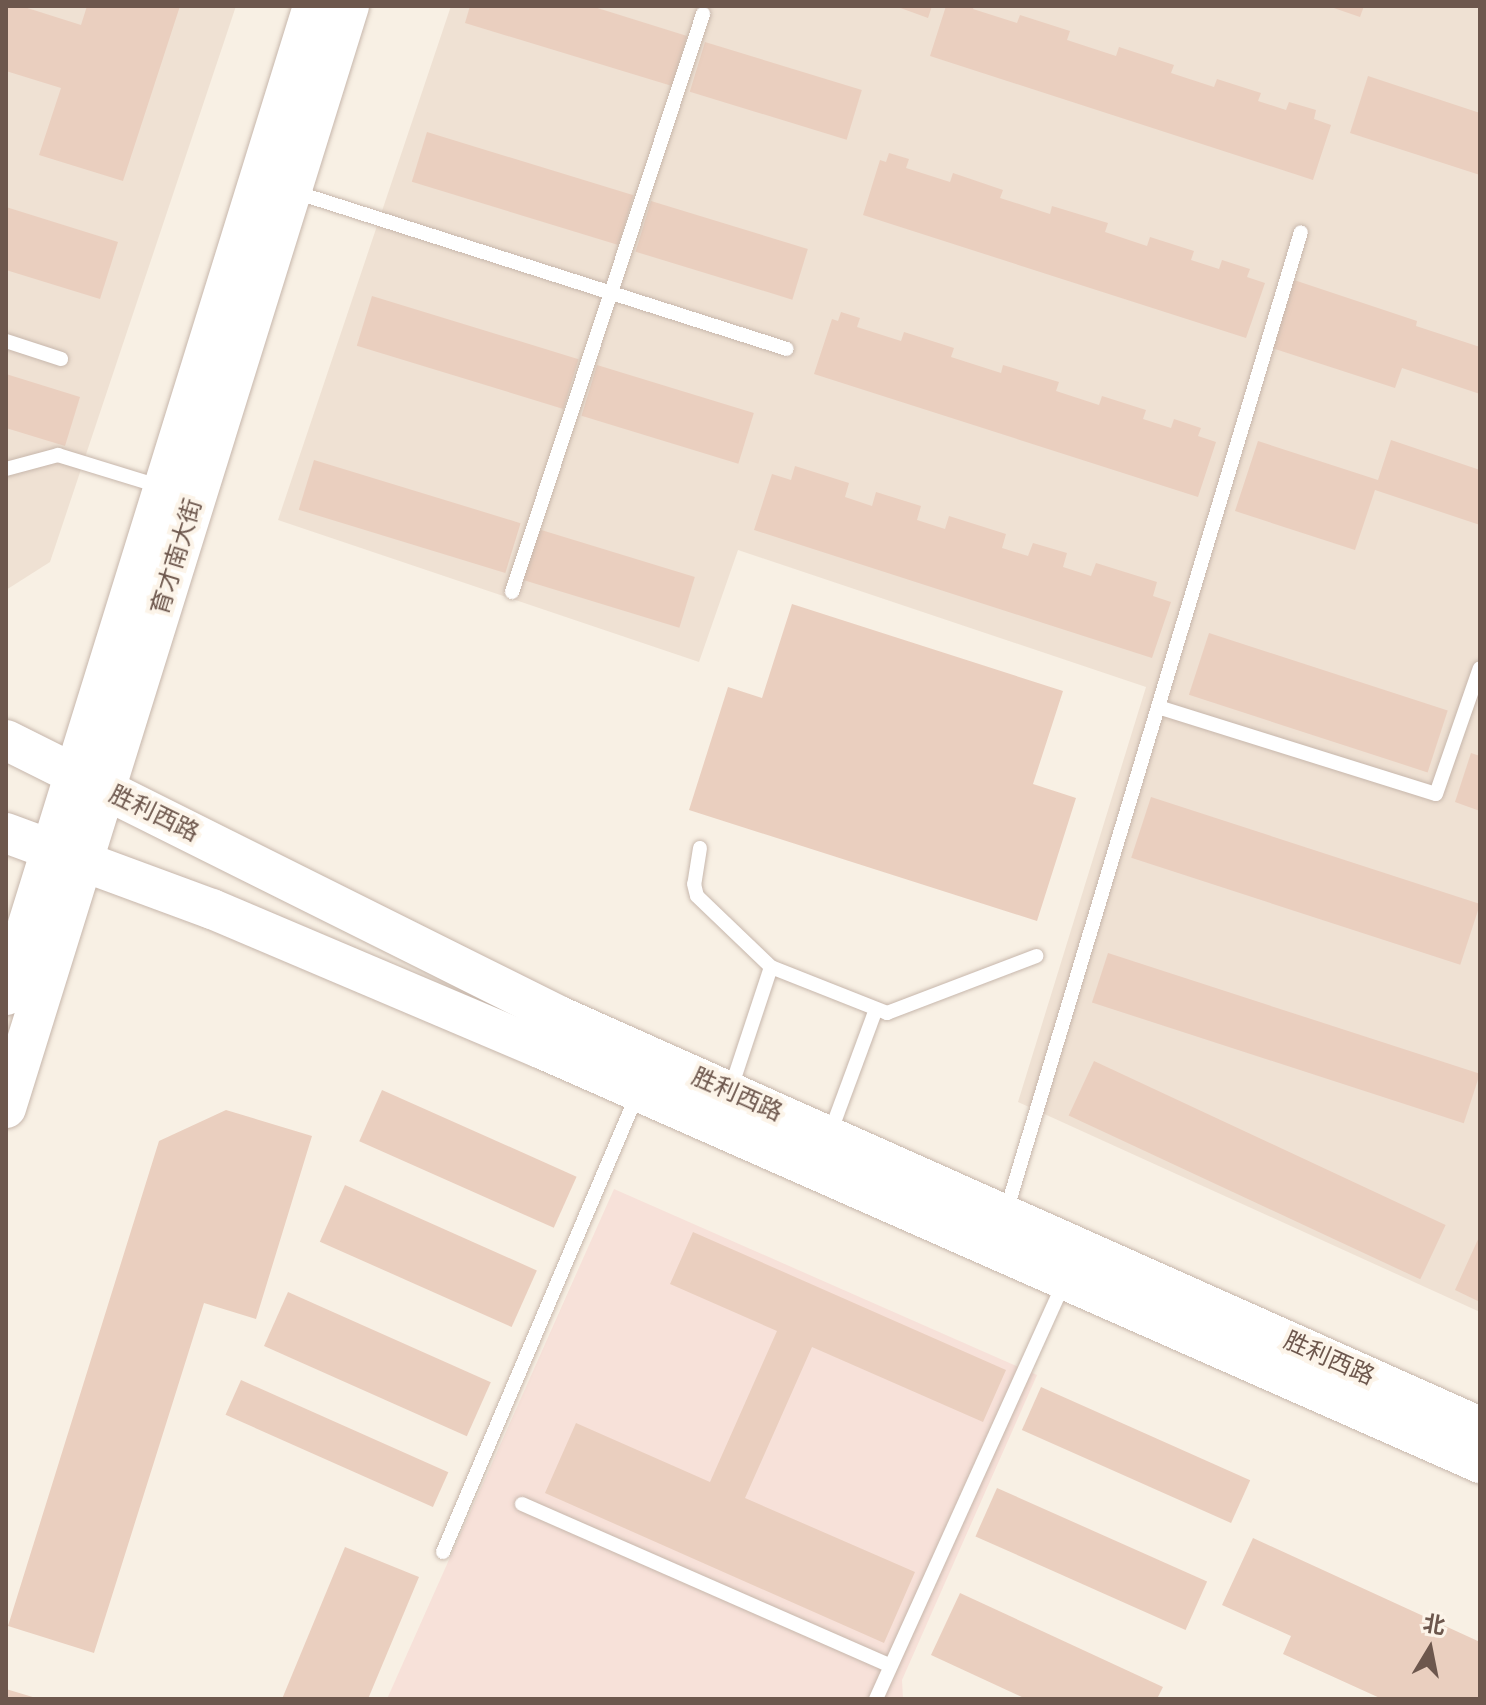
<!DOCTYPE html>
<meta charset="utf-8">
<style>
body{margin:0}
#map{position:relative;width:1486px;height:1705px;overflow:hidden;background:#f8f0e4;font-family:"DejaVu Sans","Noto Sans SC",sans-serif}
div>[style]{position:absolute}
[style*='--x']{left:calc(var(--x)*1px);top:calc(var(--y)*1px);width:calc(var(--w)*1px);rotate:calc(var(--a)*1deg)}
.residential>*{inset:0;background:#efe1d3}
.commercial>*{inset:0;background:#f7e1d9}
.building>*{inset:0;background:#eacfbf;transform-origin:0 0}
.roads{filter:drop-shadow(0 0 2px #c7b7ac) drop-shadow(0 0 2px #c7b7ac)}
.lane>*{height:14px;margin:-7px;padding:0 7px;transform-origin:7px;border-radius:7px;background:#fff}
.secondary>*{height:40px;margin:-20px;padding:0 20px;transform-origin:20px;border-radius:20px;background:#fff}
span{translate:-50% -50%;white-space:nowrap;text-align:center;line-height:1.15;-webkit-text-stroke:8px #fcf4e9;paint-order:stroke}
.street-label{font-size:24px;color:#6d574d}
.frame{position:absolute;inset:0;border:8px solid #6d574d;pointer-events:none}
.north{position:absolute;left:1390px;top:1609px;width:80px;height:80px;-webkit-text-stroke:6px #fcf4e9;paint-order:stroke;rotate:10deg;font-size:22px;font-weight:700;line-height:32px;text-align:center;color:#6d574d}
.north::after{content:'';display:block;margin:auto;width:28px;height:36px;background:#6d574d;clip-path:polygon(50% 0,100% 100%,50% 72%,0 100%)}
</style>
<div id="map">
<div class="residential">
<div style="clip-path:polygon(6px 6px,236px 6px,50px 562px,6px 590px)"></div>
<div style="clip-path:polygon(451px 6px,1480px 6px,1480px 1312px,1018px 1102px,1146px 687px,738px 550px,699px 662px,278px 520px)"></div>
</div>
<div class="commercial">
<div style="clip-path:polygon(614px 1189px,1037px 1375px,902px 1680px,903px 1699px,387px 1699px)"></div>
</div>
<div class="building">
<div style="clip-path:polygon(6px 6px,21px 6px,81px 25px,87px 6px,180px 6px,123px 181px,39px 155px,61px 88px,6px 71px)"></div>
<div style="clip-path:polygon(470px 6px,591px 6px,687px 36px,672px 86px,465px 23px)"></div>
<div style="clip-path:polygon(895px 6px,932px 6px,928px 18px)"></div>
<div style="clip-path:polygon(946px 6px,974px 6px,973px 9px,1017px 23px,1020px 15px,1070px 31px,1067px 40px,1116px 56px,1119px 47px,1174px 65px,1171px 73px,1214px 87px,1217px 79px,1261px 93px,1258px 101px,1286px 110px,1289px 102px,1316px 110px,1314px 119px,1331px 125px,1313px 180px,930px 56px)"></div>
<div style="clip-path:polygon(1328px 6px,1364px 6px,1360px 17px)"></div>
<div style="left:705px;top:42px;width:164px;height:52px;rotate:17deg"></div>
<div style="clip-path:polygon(1368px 76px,1480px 113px,1480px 175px,1350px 133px)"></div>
<div style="left:427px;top:132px;width:216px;height:52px;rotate:17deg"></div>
<div style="clip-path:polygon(889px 153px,909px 159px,906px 168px,950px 182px,953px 173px,1003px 190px,1000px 198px,1050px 214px,1052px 206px,1108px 223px,1105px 232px,1147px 246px,1150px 237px,1194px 251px,1191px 260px,1219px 269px,1222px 260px,1250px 269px,1247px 277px,1265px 283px,1246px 338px,863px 215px,880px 160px,886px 162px)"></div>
<div style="left:651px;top:201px;width:164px;height:53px;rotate:17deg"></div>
<div style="clip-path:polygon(6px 207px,118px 242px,100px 299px,6px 270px)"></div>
<div style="clip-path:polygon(1294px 280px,1417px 321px,1416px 326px,1480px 347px,1480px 394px,1402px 368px,1395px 388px,1272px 348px)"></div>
<div style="left:372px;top:296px;width:216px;height:52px;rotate:17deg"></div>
<div style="clip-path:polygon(841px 312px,860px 318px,857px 327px,901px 341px,904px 332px,954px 348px,951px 357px,1001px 373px,1003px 365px,1059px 382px,1056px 391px,1099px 405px,1102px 396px,1146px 410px,1143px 419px,1171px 428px,1174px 419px,1201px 428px,1198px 436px,1216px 442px,1198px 497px,814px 374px,832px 319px,838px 321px)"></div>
<div style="left:597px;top:365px;width:164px;height:53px;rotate:17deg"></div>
<div style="clip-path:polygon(6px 374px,80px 397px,65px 446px,6px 428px)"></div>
<div style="clip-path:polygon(1391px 440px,1480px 470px,1480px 525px,1375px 490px,1355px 550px,1235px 511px,1258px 441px,1378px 480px)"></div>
<div style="left:314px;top:460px;width:216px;height:52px;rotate:17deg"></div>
<div style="clip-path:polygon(795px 466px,849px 483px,845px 497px,872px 506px,876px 492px,921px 506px,917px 520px,945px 529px,949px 516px,1006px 534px,1002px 548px,1028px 556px,1033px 543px,1067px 553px,1063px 567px,1091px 576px,1096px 563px,1157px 582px,1153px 596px,1171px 602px,1152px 658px,754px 530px,772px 474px,791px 480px)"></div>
<div style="left:538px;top:529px;width:164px;height:53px;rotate:17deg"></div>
<div style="clip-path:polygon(792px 604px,1063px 691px,1033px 784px,1076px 798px,1037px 921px,689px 810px,728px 687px,762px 698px)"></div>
<div style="left:1209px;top:633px;width:251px;height:65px;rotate:18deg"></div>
<div style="clip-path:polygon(1471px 753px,1480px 756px,1480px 811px,1455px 802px)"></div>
<div style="left:1151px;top:797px;width:346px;height:64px;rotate:18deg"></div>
<div style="left:1108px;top:953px;width:391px;height:52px;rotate:18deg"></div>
<div style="left:1094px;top:1061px;width:388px;height:60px;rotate:25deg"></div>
<div style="left:382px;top:1090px;width:213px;height:56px;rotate:24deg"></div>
<div style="clip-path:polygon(226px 1110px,312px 1136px,256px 1319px,204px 1303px,94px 1653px,8px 1626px,159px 1141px)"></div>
<div style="left:345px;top:1185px;width:210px;height:62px;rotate:24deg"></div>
<div style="clip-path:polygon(693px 1232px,1006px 1370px,983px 1422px,812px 1347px,745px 1498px,915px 1572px,884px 1643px,545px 1493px,576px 1423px,710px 1482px,777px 1331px,670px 1284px)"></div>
<div style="clip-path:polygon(1480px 1235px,1480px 1302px,1455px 1290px)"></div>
<div style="left:288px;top:1292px;width:222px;height:59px;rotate:24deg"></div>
<div style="left:241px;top:1380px;width:227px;height:38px;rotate:24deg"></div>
<div style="left:1041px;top:1387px;width:229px;height:47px;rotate:24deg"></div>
<div style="left:997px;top:1488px;width:230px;height:53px;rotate:24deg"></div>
<div style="clip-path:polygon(1253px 1538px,1480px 1642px,1480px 1699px,1382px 1699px,1283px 1654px,1291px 1636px,1222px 1605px)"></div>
<div style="clip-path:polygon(345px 1547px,419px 1577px,368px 1699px,282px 1699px)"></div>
<div style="clip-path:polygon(960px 1593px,1163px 1687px,1157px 1699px,1026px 1699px,931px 1655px)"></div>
<div style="clip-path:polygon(6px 1689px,36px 1698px,36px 1699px,6px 1699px)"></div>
</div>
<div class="roads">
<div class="lane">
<div style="--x:295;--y:192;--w:516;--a:17.7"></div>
<div style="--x:6;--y:341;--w:58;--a:18.1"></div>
<div style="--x:6;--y:469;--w:54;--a:-15.1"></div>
<div style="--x:58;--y:455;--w:109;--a:17.1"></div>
<div style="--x:512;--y:592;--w:609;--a:-71.71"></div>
<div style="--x:1158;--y:707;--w:291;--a:17.4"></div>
<div style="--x:1436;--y:794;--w:133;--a:-70.8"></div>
<div style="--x:700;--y:848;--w:36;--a:99"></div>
<div style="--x:694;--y:884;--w:12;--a:76"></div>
<div style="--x:697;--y:896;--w:103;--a:43.8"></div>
<div style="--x:771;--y:967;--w:125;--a:21.6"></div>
<div style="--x:887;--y:1013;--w:160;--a:-20.9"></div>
<div style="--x:731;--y:1088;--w:127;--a:-71.7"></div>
<div style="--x:829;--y:1136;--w:135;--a:-69.7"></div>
<div style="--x:1006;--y:1212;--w:1023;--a:-73.25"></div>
<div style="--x:522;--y:1504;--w:401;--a:23.7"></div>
<div style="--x:443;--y:1552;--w:500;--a:-67"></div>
<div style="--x:876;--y:1699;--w:455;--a:-65.7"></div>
</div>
<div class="secondary">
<div style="--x:6;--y:740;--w:618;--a:26.52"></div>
<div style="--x:559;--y:1016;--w:1009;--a:24.05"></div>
<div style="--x:6;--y:833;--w:220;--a:20.3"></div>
<div style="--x:212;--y:909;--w:356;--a:23"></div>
<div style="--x:540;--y:1048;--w:1028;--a:23.82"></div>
<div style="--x:6;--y:995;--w:1036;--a:-72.75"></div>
<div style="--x:6;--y:1108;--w:1154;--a:-72.71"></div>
</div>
</div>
<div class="street-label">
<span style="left:177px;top:557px;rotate:-73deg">育才南大街</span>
<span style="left:154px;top:814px;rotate:26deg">胜利西路</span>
<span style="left:737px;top:1095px;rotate:24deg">胜利西路</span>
<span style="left:1329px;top:1359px;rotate:24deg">胜利西路</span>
</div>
<div class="frame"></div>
<div class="north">北</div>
</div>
